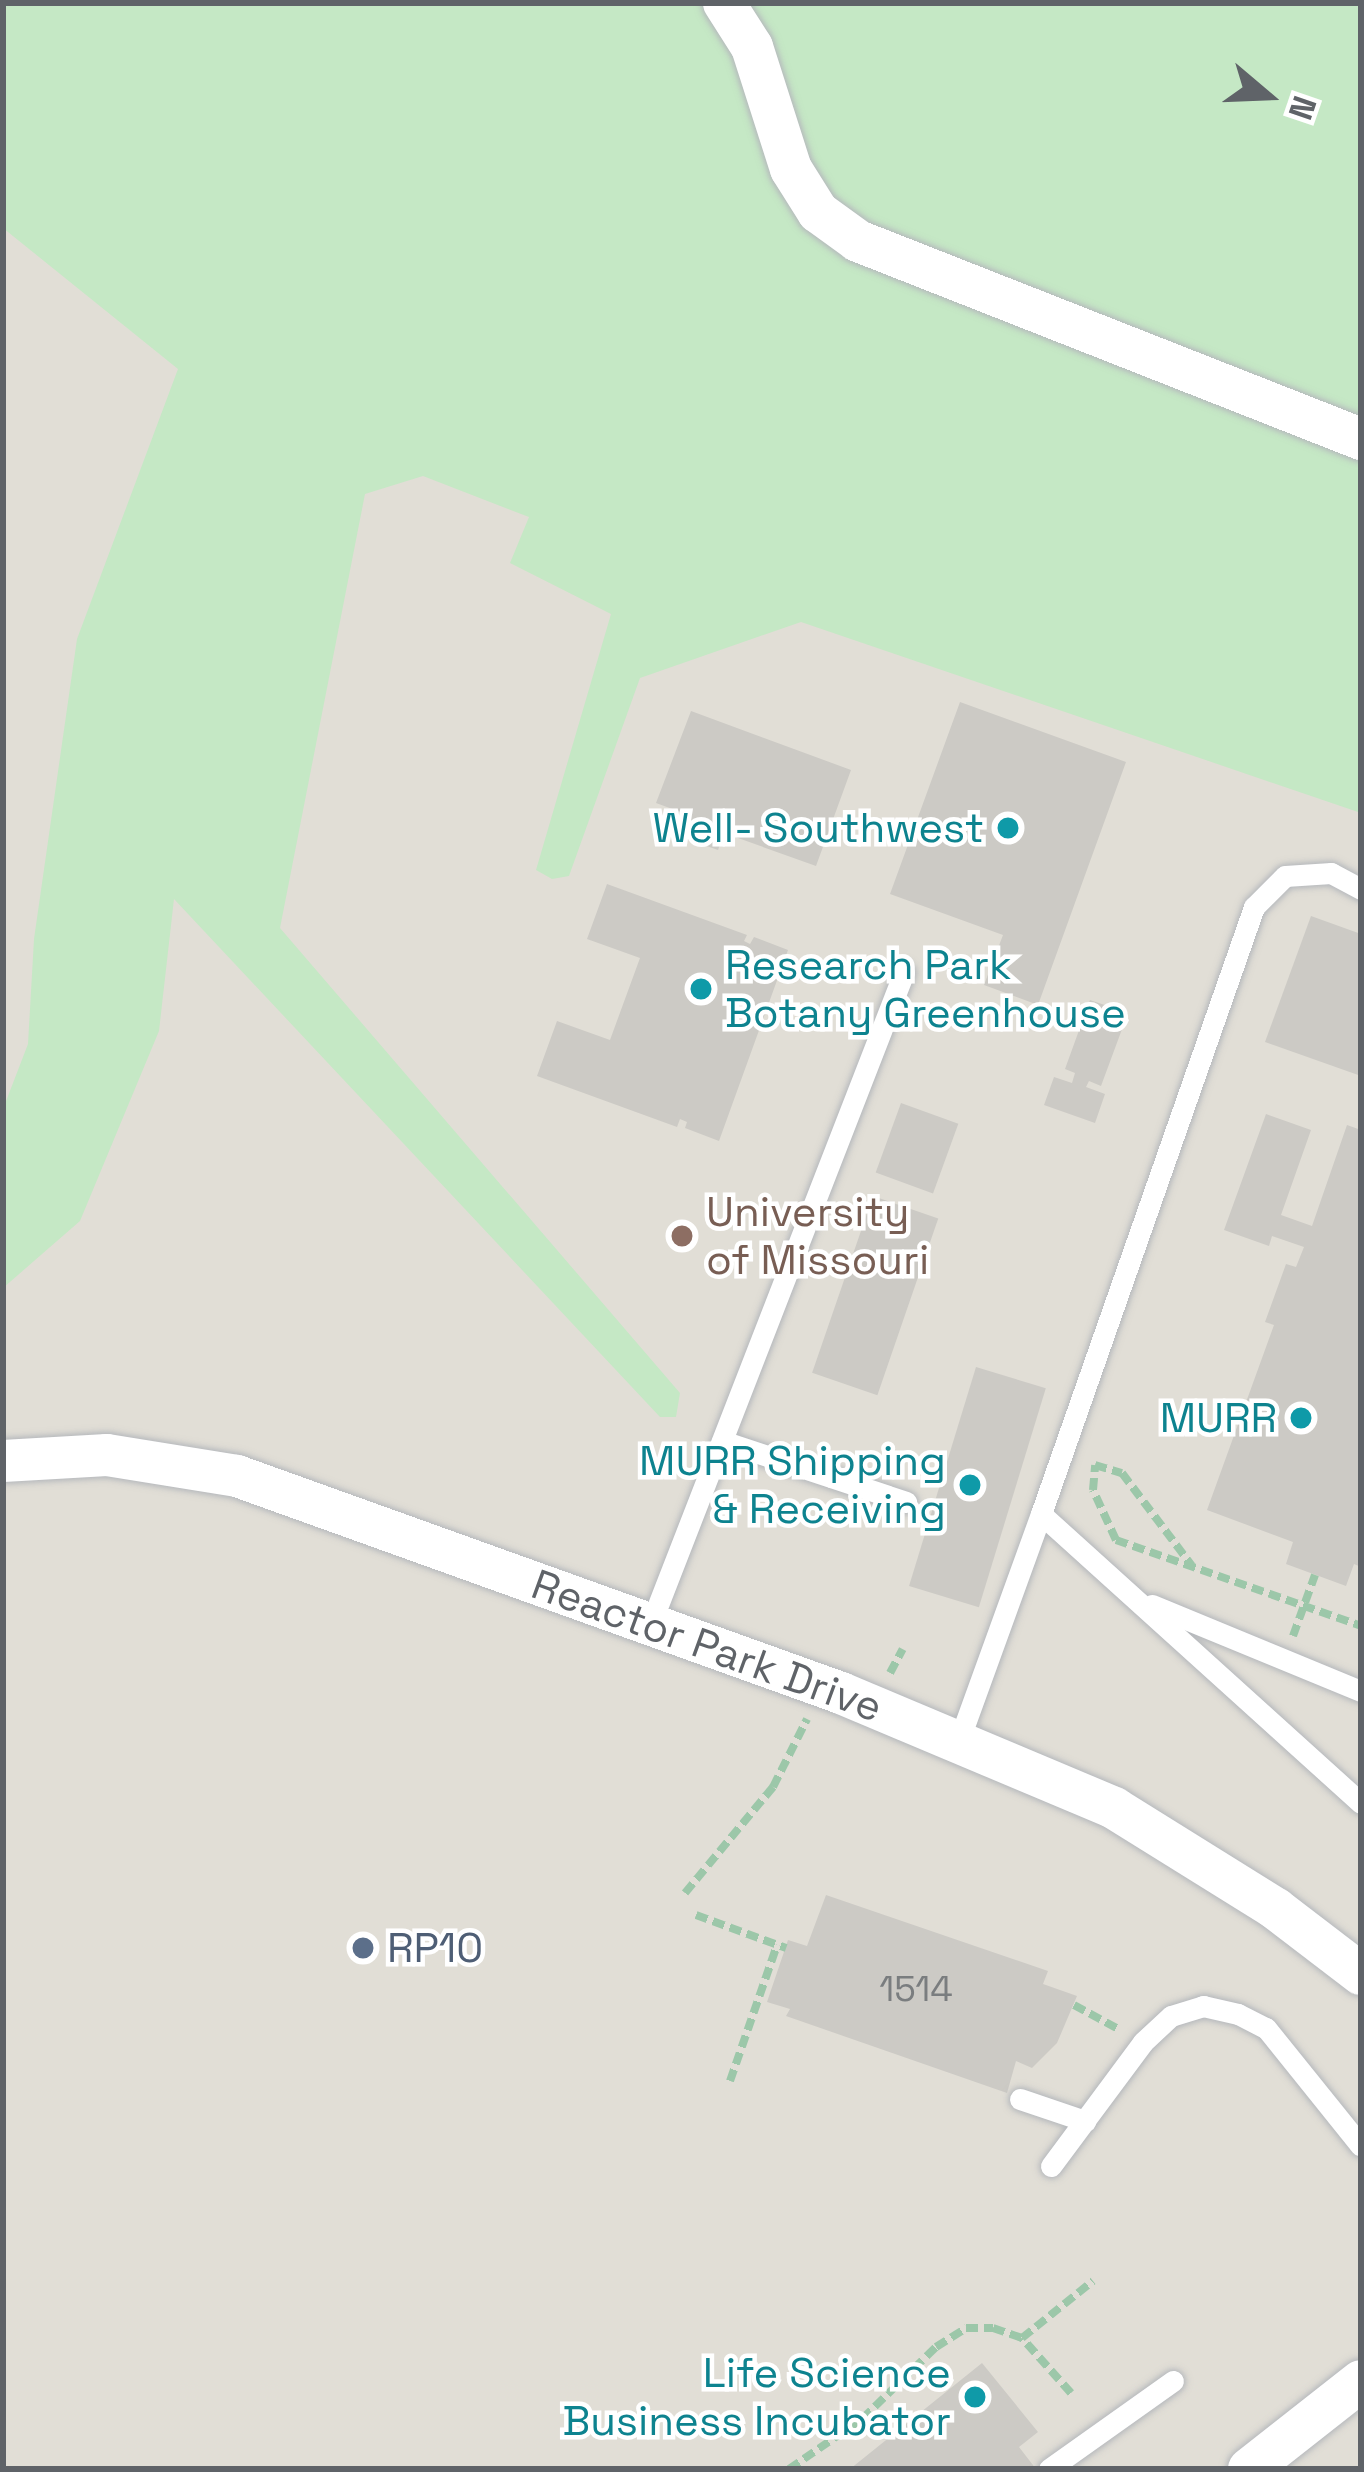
<!DOCTYPE html>
<style>
body{margin:0}
#map{position:relative;width:1364px;height:2472px;overflow:hidden;background:#f1efe8;font-family:"Space Grotesk",sans-serif}
div>[style]{position:absolute}
[style*='--x']{left:calc(var(--x)*1px);top:calc(var(--y)*1px);width:calc(var(--w)*1px);rotate:calc(var(--a)*1deg)}
.education>*{inset:0;background:#e1ded6;transform-origin:0 0}
.green>*{inset:0;background:#c5e8c5}
.building>*{inset:0;background:#cccac5;transform-origin:0 0}
.path>*{height:8px;margin-top:-4px;transform-origin:0;background:repeating-linear-gradient(90deg,#9cc7a9 0 12px,transparent 0 18px)}
.roads{filter:drop-shadow(0 0 3px #b5b8bc) drop-shadow(0 0 3px #b5b8bc)}
.lane>*{height:21px;margin:-10.5px;padding:0 10.5px;transform-origin:10.5px;border-radius:10.5px;background:#fff}
.street>*{height:42px;margin:-21px;padding:0 21px;transform-origin:21px;border-radius:21px;background:#fff}
.dots>*{width:33px;height:33px;translate:-50% -50%;box-sizing:border-box;border:6px solid #fff;border-radius:50%}
span{translate:-50% -50%;white-space:nowrap;text-align:center;line-height:1.15;-webkit-text-stroke:9px #fff;paint-order:stroke}
.number-label{font-size:36px;color:#7a7d7f}
.number-label span{-webkit-text-stroke-width:0}
.culture-label{font-size:42px;color:#0d838f}
.right{translate:-100% -50%;text-align:right}
.left{translate:0 -50%;text-align:left}
.education-label{font-size:42px;color:#785e54}
.street-label{font-size:42px;color:#5f6368}
.service-label{font-size:42px;color:#4e5e75}
.frame{position:absolute;inset:0;border:6px solid #5f6368;pointer-events:none}
.north{position:absolute;left:1208px;top:36px;width:120px;height:120px;-webkit-text-stroke:9px #fff;paint-order:stroke;rotate:109deg;font-size:33px;font-weight:700;line-height:48px;text-align:center;color:#5f6368}
.north::after{content:'';display:block;margin:auto;width:42px;height:54px;background:#5f6368;clip-path:polygon(50% 0,100% 100%,50% 72%,0 100%)}
</style>
<div id="map">
<div class="education">
<div style="left:3px;top:3px;width:1358px;height:2466px"></div>
</div>
<div class="green">
<div style="clip-path:polygon(3px 3px,1361px 3px,1361px 813px,801px 622px,640px 678px,569px 876px,552px 879px,536px 870px,611px 614px,510px 563px,529px 517px,423px 476px,365px 494px,280px 928px,680px 1393px,676px 1417px,660px 1417px,174px 899px,159px 1031px,80px 1221px,3px 1288px,3px 1109px,28px 1044px,34px 939px,77px 639px,178px 369px,3px 228px)"></div>
</div>
<div class="building">
<div style="clip-path:polygon(960px 702px,1126px 762px,1038px 1005px,984px 985px,1003px 935px,890px 894px)"></div>
<div style="clip-path:polygon(691px 711px,851px 770px,816px 866px,724px 833px,718px 850px,678px 836px,686px 814px,656px 803px)"></div>
<div style="clip-path:polygon(607px 884px,747px 935px,744px 941px,750px 944px,754px 937px,788px 950px,719px 1141px,685px 1128px,687px 1122px,680px 1119px,677px 1127px,537px 1076px,557px 1021px,610px 1040px,640px 958px,587px 939px)"></div>
<div style="clip-path:polygon(1311px 916px,1361px 934px,1361px 1076px,1265px 1042px)"></div>
<div style="clip-path:polygon(1090px 1000px,1128px 1013px,1101px 1086px,1089px 1081px,1086px 1087px,1105px 1094px,1095px 1123px,1044px 1105px,1054px 1077px,1072px 1083px,1075px 1073px,1065px 1069px)"></div>
<div style="left:901px;top:1103px;width:61px;height:74px;rotate:20deg"></div>
<div style="clip-path:polygon(1266px 1114px,1311px 1130px,1281px 1215px,1312px 1226px,1347px 1125px,1361px 1130px,1361px 1567px,1354px 1564px,1346px 1586px,1286px 1564px,1293px 1542px,1207px 1510px,1274px 1325px,1265px 1322px,1286px 1264px,1296px 1267px,1304px 1247px,1272px 1236px,1269px 1246px,1224px 1230px)"></div>
<div style="left:873px;top:1196px;width:69px;height:187px;rotate:19deg"></div>
<div style="left:976px;top:1367px;width:73px;height:229px;rotate:17deg"></div>
<div style="clip-path:polygon(826px 1895px,1048px 1971px,1043px 1984px,1077px 1996px,1057px 2043px,1032px 2068px,1016px 2061px,1007px 2093px,786px 2016px,790px 2009px,767px 2002px,788px 1940px,807px 1946px)"></div>
<div style="clip-path:polygon(982px 2363px,1038px 2432px,1019px 2447px,1036px 2469px,850px 2469px)"></div>
</div>
<div class="path">
<div style="--x:1116;--y:1540;--w:260;--a:19.3"></div>
<div style="--x:1116;--y:1540;--w:55;--a:-114.7"></div>
<div style="--x:1093;--y:1490;--w:25;--a:-85"></div>
<div style="--x:1095;--y:1465;--w:28;--a:17"></div>
<div style="--x:1122;--y:1473;--w:116;--a:53"></div>
<div style="--x:1293;--y:1636;--w:65;--a:-70.2"></div>
<div style="--x:890;--y:1673;--w:27;--a:-62"></div>
<div style="--x:685;--y:1893;--w:138;--a:-50.3"></div>
<div style="--x:773;--y:1787;--w:76;--a:-63.4"></div>
<div style="--x:696;--y:1915;--w:96;--a:20.1"></div>
<div style="--x:1074;--y:2005;--w:52;--a:28.5"></div>
<div style="--x:730;--y:2081;--w:144;--a:-70.9"></div>
<div style="--x:1071;--y:2393;--w:74;--a:-131.7"></div>
<div style="--x:1022;--y:2338;--w:91;--a:-38.8"></div>
<div style="--x:789;--y:2469;--w:88;--a:-34.4"></div>
<div style="--x:862;--y:2419;--w:103;--a:-44.2"></div>
<div style="--x:936;--y:2347;--w:36;--a:-32"></div>
<div style="--x:966;--y:2328;--w:27;--a:0"></div>
<div style="--x:993;--y:2328;--w:31;--a:19"></div>
</div>
<div class="roads">
<div class="lane">
<div style="--x:1361;--y:889;--w:34;--a:-152"></div>
<div style="--x:1331;--y:873;--w:46;--a:176.3"></div>
<div style="--x:1285;--y:876;--w:44;--a:135"></div>
<div style="--x:1254;--y:907;--w:643;--a:109.34"></div>
<div style="--x:1041;--y:1514;--w:431;--a:42.1"></div>
<div style="--x:722;--y:1441;--w:194;--a:18.3"></div>
<div style="--x:1152;--y:1605;--w:226;--a:22.4"></div>
<div style="--x:651;--y:1623;--w:698;--a:-68.76"></div>
<div style="--x:958;--y:1743;--w:244;--a:-70.1"></div>
<div style="--x:1020;--y:2099;--w:69;--a:18.7"></div>
<div style="--x:1051;--y:2166;--w:154;--a:-53.4"></div>
<div style="--x:1143;--y:2042;--w:38;--a:-43"></div>
<div style="--x:1171;--y:2016;--w:34;--a:-17"></div>
<div style="--x:1203;--y:2006;--w:36;--a:13"></div>
<div style="--x:1238;--y:2014;--w:31;--a:27"></div>
<div style="--x:1266;--y:2028;--w:151;--a:51.2"></div>
<div style="--x:1049;--y:2469;--w:152;--a:-35.4"></div>
</div>
<div class="street">
<div style="--x:724;--y:3;--w:52;--a:57.5"></div>
<div style="--x:752;--y:47;--w:128;--a:72.3"></div>
<div style="--x:791;--y:169;--w:51;--a:57.9"></div>
<div style="--x:818;--y:212;--w:49;--a:35.9"></div>
<div style="--x:858;--y:241;--w:541;--a:21.49"></div>
<div style="--x:3;--y:1461;--w:104;--a:-3.3"></div>
<div style="--x:107;--y:1455;--w:132;--a:9.2"></div>
<div style="--x:237;--y:1476;--w:642;--a:19.76"></div>
<div style="--x:841;--y:1693;--w:296;--a:22.8"></div>
<div style="--x:1114;--y:1808;--w:191;--a:31.9"></div>
<div style="--x:1276;--y:1909;--w:107;--a:37.4"></div>
<div style="--x:1249;--y:2469;--w:142;--a:-38.2"></div>
</div>
</div>
<div class="dots">
<div style="left:1008px;top:828px;background:#0f9aa8"></div>
<div style="left:701px;top:989px;background:#0f9aa8"></div>
<div style="left:682px;top:1236px;background:#8d6e63"></div>
<div style="left:1301px;top:1418px;background:#0f9aa8"></div>
<div style="left:970px;top:1485px;background:#0f9aa8"></div>
<div style="left:363px;top:1948px;background:#5c6f8a"></div>
<div style="left:975px;top:2397px;background:#0f9aa8"></div>
</div>
<div class="number-label">
<span style="left:916px;top:1990px">1514</span>
</div>
<div class="culture-label">
<span class="right" style="left:984px;top:828px">Well- Southwest</span>
<span class="left" style="left:725px;top:989px">Research Park<br>Botany Greenhouse</span>
<span class="right" style="left:1277px;top:1418px">MURR</span>
<span class="right" style="left:946px;top:1485px">MURR Shipping<br>&amp; Receiving</span>
<span class="right" style="left:951px;top:2397px">Life Science<br>Business Incubator</span>
</div>
<div class="education-label">
<span class="left" style="left:706px;top:1236px">University<br>of Missouri</span>
</div>
<div class="street-label">
<span style="left:707px;top:1646px;rotate:20deg">Reactor Park Drive</span>
</div>
<div class="service-label">
<span class="left" style="left:387px;top:1948px">RP10</span>
</div>
<div class="frame"></div>
<div class="north">N</div>
</div>
